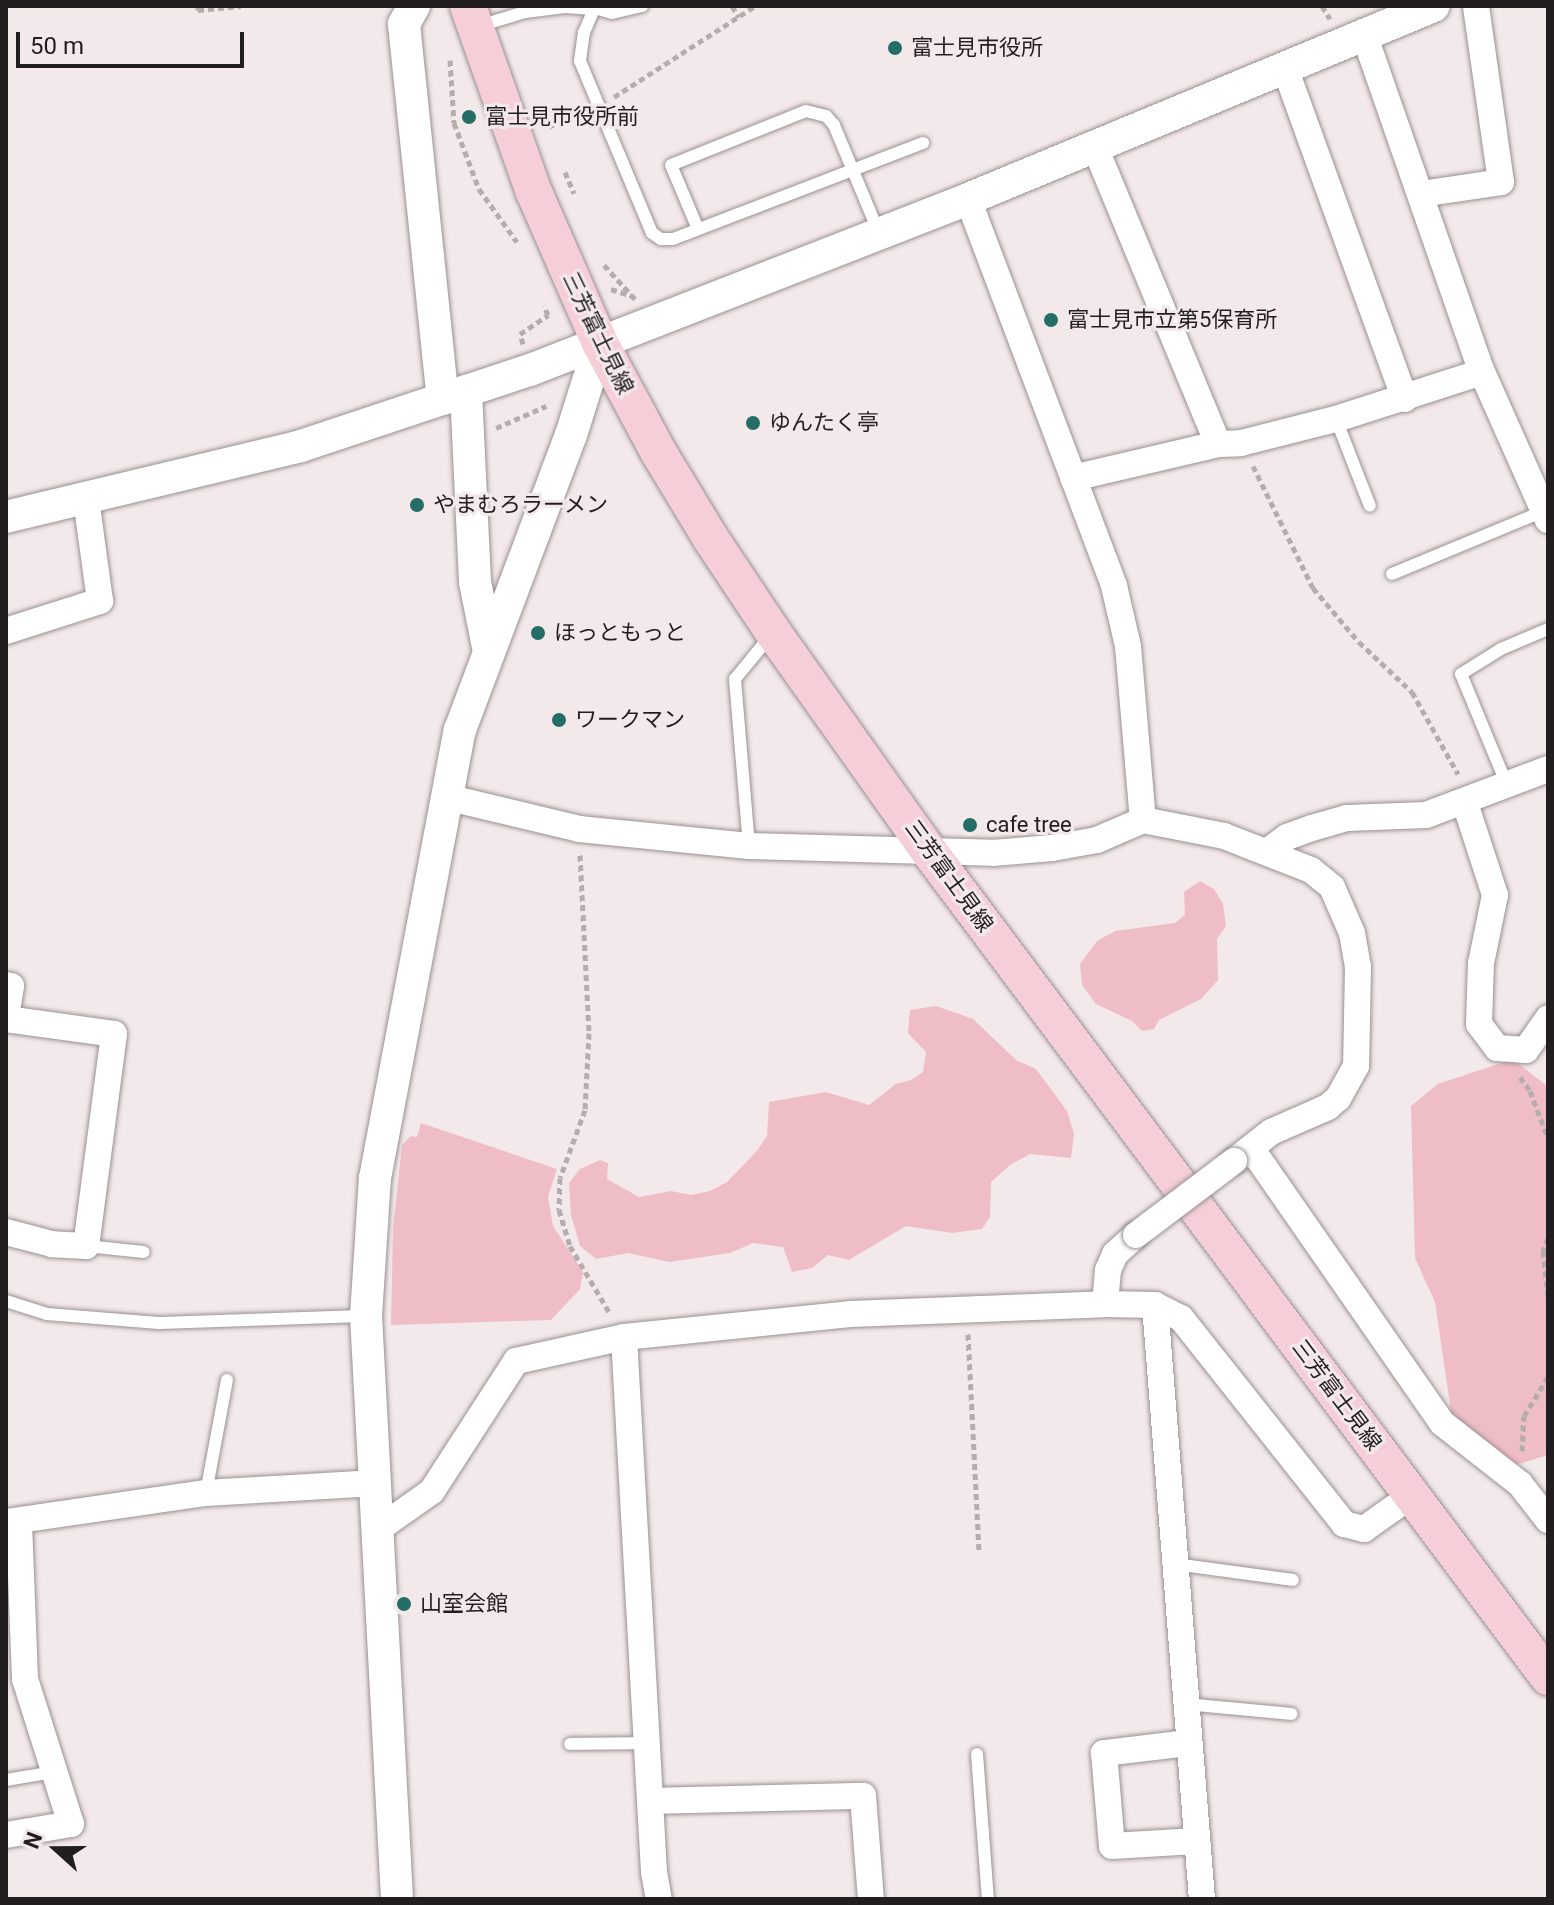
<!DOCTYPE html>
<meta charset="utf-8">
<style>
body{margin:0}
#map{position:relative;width:1554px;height:1905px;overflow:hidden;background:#f3e9ea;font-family:Roboto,"Noto Sans JP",sans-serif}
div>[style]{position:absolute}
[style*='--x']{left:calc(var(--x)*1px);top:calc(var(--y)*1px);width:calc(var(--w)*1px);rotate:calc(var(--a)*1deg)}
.green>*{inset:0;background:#efbdc5}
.path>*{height:5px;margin-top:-2.5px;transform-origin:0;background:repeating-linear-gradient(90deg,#b4acad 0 6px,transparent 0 10px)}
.roads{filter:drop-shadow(0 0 2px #999091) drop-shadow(0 0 2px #999091)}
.service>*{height:12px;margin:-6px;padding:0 6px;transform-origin:6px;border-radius:6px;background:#fff}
.minor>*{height:26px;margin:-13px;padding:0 13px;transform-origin:13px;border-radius:13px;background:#fff}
.tertiary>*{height:32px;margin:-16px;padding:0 16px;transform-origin:16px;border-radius:16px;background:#fff}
.secondary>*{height:36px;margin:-18px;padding:0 18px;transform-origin:18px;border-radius:18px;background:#f5ced7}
.bridges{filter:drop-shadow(0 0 2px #999091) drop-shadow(0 0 2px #999091)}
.minor-bridge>*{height:26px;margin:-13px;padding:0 13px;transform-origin:13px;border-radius:13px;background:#fff}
.dots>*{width:22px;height:22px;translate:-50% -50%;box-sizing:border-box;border:4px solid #f3e9ea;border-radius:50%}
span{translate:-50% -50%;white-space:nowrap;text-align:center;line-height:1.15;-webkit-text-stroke:6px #f3e9ea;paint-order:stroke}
.poi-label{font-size:22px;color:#221e1f}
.left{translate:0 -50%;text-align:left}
.street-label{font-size:22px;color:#221e1f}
.frame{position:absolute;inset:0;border:8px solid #221e1f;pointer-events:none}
.north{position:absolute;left:16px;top:1809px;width:80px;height:80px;-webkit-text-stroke:6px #f3e9ea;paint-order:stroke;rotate:291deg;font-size:22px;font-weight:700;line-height:32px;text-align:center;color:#221e1f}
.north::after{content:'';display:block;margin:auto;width:28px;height:36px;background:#221e1f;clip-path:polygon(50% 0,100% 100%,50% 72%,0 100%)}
.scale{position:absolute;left:16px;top:32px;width:228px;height:36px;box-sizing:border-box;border:4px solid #221e1f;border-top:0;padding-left:10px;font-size:24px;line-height:28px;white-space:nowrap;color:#221e1f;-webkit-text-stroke:6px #f3e9ea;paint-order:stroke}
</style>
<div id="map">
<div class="green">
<div style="clip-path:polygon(1200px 881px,1214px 889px,1223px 904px,1226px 926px,1217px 939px,1218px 980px,1201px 999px,1159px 1020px,1154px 1029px,1142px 1031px,1132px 1021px,1096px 1004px,1082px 985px,1080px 964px,1097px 941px,1115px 931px,1175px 923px,1185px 915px,1184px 892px)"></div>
<div style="clip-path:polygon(936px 1006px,973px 1019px,1016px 1060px,1036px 1069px,1067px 1111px,1074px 1134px,1071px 1158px,1030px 1154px,1010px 1165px,991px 1182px,990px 1217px,982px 1229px,952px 1233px,906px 1226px,849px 1260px,828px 1255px,812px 1268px,792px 1272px,783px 1247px,753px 1243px,730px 1253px,669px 1262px,628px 1253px,596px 1259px,580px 1246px,571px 1215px,569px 1183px,580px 1169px,600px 1160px,608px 1163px,607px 1179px,639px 1197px,671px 1191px,691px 1195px,710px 1191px,727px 1182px,757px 1151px,767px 1136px,769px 1102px,826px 1092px,869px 1105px,896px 1084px,911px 1080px,923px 1072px,926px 1052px,908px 1033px,910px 1010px)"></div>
<div style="clip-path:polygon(1513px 1059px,1548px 1087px,1548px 1455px,1512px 1466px,1474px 1432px,1452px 1418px,1435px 1302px,1415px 1258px,1411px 1106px,1438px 1084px)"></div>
<div style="clip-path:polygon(421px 1123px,557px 1169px,548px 1197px,553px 1226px,583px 1272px,580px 1289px,551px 1320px,391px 1325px,393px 1229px,402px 1145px,411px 1136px,417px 1137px)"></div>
</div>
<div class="path">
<div style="--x:198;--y:6;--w:4;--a:90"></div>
<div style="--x:198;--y:10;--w:43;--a:-5.3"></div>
<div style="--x:732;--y:6;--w:13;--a:58"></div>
<div style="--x:1322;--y:6;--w:15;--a:58"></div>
<div style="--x:450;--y:60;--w:63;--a:86.4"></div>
<div style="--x:454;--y:123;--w:71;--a:69.3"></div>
<div style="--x:479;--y:189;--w:65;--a:54.4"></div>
<div style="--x:614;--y:97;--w:168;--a:-32.8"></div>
<div style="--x:548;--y:127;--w:34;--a:-24"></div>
<div style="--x:565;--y:172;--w:23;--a:67"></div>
<div style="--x:604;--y:265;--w:46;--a:47.6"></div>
<div style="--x:611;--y:289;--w:22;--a:18"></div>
<div style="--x:523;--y:344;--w:10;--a:-107"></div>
<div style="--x:520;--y:334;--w:34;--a:-34"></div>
<div style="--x:548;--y:315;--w:10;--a:-114"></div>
<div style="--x:496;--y:428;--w:55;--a:-23.7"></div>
<div style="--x:1253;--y:466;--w:136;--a:63.8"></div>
<div style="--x:1313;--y:588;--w:71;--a:49.6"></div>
<div style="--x:1359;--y:642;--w:73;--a:43.3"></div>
<div style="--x:1412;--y:692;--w:94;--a:60.7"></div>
<div style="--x:580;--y:855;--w:178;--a:87.1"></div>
<div style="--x:589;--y:1033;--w:77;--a:93"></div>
<div style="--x:585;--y:1110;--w:72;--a:110.2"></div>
<div style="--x:560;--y:1178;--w:32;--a:92"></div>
<div style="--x:559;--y:1210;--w:38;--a:73"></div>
<div style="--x:570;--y:1246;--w:77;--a:59.4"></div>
<div style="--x:1520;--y:1077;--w:17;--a:54"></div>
<div style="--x:1530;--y:1091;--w:50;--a:69"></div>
<div style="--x:1548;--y:1238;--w:14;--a:111"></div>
<div style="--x:1543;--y:1251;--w:45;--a:83.7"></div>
<div style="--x:968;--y:1334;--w:217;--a:87.1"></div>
<div style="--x:1522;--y:1451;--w:35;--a:-87"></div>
<div style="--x:1524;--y:1416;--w:46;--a:-58.4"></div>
</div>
<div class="roads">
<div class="service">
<div style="--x:588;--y:6;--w:25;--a:16"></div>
<div style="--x:612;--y:13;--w:31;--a:-13"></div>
<div style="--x:479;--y:26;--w:48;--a:-16.9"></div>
<div style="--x:525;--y:12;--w:40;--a:-7.1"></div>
<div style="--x:565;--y:7;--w:29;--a:4"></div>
<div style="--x:594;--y:9;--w:25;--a:113"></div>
<div style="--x:584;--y:32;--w:29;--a:98"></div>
<div style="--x:580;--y:61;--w:186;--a:67.3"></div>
<div style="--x:652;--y:233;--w:11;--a:34"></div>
<div style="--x:661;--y:239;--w:12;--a:0"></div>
<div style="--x:673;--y:239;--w:268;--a:-21"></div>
<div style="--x:698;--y:229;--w:69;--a:-112.9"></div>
<div style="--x:671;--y:165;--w:145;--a:-21.8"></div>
<div style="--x:806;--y:111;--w:21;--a:14"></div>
<div style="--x:826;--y:116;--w:12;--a:48"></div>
<div style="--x:834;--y:125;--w:117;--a:67.4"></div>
<div style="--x:1336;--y:419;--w:93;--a:68.7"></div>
<div style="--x:1392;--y:574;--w:165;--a:-22.5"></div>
<div style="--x:1507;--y:785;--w:120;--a:-112.5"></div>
<div style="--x:1461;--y:674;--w:47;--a:-32"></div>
<div style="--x:1501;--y:649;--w:51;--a:-23.1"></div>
<div style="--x:749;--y:846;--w:168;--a:-94.8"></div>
<div style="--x:735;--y:679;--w:57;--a:-50.7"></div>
<div style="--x:86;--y:1246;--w:58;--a:5.9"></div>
<div style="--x:6;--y:1301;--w:43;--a:17.6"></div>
<div style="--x:47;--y:1314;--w:112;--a:4.6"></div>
<div style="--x:159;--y:1323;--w:204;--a:-2"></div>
<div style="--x:206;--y:1493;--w:115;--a:-79.5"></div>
<div style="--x:1175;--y:1564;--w:119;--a:7.7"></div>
<div style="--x:1186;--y:1704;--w:106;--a:5.4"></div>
<div style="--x:570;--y:1744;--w:78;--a:-0.7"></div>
<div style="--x:977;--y:1754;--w:145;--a:85.7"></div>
<div style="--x:6;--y:1780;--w:49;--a:-9.5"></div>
</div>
<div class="minor">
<div style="--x:1364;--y:34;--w:358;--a:70.8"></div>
<div style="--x:1482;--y:372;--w:162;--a:66"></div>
<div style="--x:1285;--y:68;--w:352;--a:70.1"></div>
<div style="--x:1095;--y:147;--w:321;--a:67.5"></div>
<div style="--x:1421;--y:194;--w:81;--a:-8.5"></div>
<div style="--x:1501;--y:182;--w:178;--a:-98.1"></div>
<div style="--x:968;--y:199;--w:414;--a:69.3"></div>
<div style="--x:1114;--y:586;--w:62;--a:76.9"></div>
<div style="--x:1128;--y:646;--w:175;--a:85.1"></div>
<div style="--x:1073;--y:478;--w:149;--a:-13.2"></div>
<div style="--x:1218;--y:444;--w:23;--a:-2"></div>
<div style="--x:1241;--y:443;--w:98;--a:-14.2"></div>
<div style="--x:1336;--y:419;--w:153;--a:-17.8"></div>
<div style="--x:6;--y:631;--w:99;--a:-17.7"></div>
<div style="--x:100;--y:601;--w:103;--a:-97.8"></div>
<div style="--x:446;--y:797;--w:137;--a:13.5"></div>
<div style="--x:579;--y:829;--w:171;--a:5.7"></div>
<div style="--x:749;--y:846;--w:244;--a:1.6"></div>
<div style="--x:993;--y:853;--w:59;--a:-4.8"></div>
<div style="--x:1052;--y:848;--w:46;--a:-10.1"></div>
<div style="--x:1097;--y:840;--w:50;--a:-23.5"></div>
<div style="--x:1143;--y:820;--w:83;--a:11.2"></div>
<div style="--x:1224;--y:836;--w:93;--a:21.3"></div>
<div style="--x:1311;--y:870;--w:27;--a:39"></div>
<div style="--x:1332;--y:887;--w:50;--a:66.5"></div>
<div style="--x:1352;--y:933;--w:34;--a:80"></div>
<div style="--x:1358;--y:966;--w:100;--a:91.1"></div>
<div style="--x:1356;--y:1066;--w:37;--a:119"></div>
<div style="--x:1338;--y:1098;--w:13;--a:138"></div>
<div style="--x:1328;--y:1107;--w:62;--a:156.3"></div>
<div style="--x:1271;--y:1132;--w:47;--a:141.9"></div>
<div style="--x:1465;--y:803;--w:97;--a:71.9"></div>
<div style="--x:1495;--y:895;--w:69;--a:101.6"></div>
<div style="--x:1481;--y:963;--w:61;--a:91.9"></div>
<div style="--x:1479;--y:1024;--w:30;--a:53"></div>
<div style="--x:1497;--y:1048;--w:29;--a:4"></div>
<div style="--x:1526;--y:1050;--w:39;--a:-55"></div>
<div style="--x:1267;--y:852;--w:25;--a:-37"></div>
<div style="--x:1287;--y:837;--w:27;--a:-20"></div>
<div style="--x:1312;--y:828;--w:36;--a:-16"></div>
<div style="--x:1347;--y:818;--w:79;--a:-2.2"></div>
<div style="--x:1426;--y:815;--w:130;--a:-20.7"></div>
<div style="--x:6;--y:985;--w:5;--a:11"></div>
<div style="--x:11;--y:986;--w:31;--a:99"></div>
<div style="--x:6;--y:1019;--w:109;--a:7.9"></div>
<div style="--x:114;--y:1034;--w:214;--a:97.5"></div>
<div style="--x:86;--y:1246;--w:34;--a:-177"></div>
<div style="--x:52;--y:1244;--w:48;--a:-165.4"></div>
<div style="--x:1251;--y:1148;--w:335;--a:55.2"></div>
<div style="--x:1442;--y:1423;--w:99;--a:38"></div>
<div style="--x:1520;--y:1484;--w:46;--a:52.1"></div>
<div style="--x:1105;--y:1304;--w:34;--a:-85"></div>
<div style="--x:1108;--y:1270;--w:17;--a:-66"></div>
<div style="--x:1115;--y:1254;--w:28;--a:-42"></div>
<div style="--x:1155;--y:1305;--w:596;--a:85.48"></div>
<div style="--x:624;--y:1337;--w:536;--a:86.79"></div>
<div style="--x:654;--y:1872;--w:27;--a:80"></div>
<div style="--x:6;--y:1522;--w:202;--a:-8.3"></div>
<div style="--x:206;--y:1493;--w:170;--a:-3.4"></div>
<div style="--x:377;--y:1530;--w:67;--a:-35.3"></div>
<div style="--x:432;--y:1491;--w:155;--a:-57.1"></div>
<div style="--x:516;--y:1361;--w:111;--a:-12.5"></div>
<div style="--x:624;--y:1337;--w:227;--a:-5.8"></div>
<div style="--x:850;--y:1314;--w:255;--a:-2.2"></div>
<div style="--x:1105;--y:1304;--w:50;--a:1.1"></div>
<div style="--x:1155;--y:1305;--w:29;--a:27"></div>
<div style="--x:1181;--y:1318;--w:263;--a:51.6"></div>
<div style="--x:1344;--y:1524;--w:21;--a:14"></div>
<div style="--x:1364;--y:1529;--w:59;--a:-35.3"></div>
<div style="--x:1188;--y:1743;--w:85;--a:173.2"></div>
<div style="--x:1104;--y:1753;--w:93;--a:85.1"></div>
<div style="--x:1112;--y:1846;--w:84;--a:-3.4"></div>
<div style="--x:652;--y:1801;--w:211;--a:-1.4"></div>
<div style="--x:863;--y:1796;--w:103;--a:85.6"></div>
<div style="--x:6;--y:1835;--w:66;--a:-9.6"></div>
<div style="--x:71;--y:1824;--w:152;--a:-107.6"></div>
<div style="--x:25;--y:1679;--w:158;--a:-92.2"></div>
</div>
<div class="tertiary">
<div style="--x:414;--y:6;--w:21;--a:119"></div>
<div style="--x:404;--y:24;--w:377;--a:84.1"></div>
<div style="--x:466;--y:391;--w:191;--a:87.3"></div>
<div style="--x:475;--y:582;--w:66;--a:78.7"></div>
<div style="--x:6;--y:517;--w:303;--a:-13.5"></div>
<div style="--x:301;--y:446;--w:241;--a:-18.4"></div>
<div style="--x:530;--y:370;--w:470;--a:-21.3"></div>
<div style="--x:968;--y:199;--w:504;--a:-22.5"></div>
<div style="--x:397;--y:1899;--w:584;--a:-93.04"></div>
<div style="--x:366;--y:1316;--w:138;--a:-86.3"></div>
<div style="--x:375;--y:1178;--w:456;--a:-79.3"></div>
<div style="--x:460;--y:730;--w:315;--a:-69.4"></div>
<div style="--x:571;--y:435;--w:96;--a:-72.5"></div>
</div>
<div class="secondary">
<div style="--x:468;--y:6;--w:197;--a:70.5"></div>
<div style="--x:534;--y:192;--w:165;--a:66.4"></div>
<div style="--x:600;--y:343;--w:125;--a:61.8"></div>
<div style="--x:659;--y:453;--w:100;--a:58.8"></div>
<div style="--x:711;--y:539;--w:112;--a:56.3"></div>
<div style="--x:773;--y:632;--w:267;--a:54.6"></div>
<div style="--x:928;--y:850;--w:1034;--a:53.14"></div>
</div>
</div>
<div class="bridges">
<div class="minor-bridge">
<div style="--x:1136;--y:1235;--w:123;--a:-37.1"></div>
</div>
</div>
<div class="dots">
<div style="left:895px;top:48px;background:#256e68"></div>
<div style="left:469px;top:117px;background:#256e68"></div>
<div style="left:1051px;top:320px;background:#256e68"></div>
<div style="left:753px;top:423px;background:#256e68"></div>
<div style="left:417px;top:505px;background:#256e68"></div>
<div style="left:538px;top:633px;background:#256e68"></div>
<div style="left:559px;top:720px;background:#256e68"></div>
<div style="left:970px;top:825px;background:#256e68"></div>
<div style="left:404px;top:1604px;background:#256e68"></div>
</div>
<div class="poi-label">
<span class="left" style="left:911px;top:48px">富士見市役所</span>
<span class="left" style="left:485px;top:117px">富士見市役所前</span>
<span class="left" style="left:1067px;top:320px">富士見市立第5保育所</span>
<span class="left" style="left:769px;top:423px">ゆんたく亭</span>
<span class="left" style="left:433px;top:505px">やまむろラーメン</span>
<span class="left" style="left:554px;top:633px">ほっともっと</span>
<span class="left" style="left:575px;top:720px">ワークマン</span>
<span class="left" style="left:986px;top:825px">cafe tree</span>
<span class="left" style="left:420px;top:1604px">山室会館</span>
</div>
<div class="street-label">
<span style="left:598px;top:333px;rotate:64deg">三芳富士見線</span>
<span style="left:949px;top:876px;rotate:54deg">三芳富士見線</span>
<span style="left:1337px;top:1395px;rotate:53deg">三芳富士見線</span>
</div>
<div class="frame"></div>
<div class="north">N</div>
<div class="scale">50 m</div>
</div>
